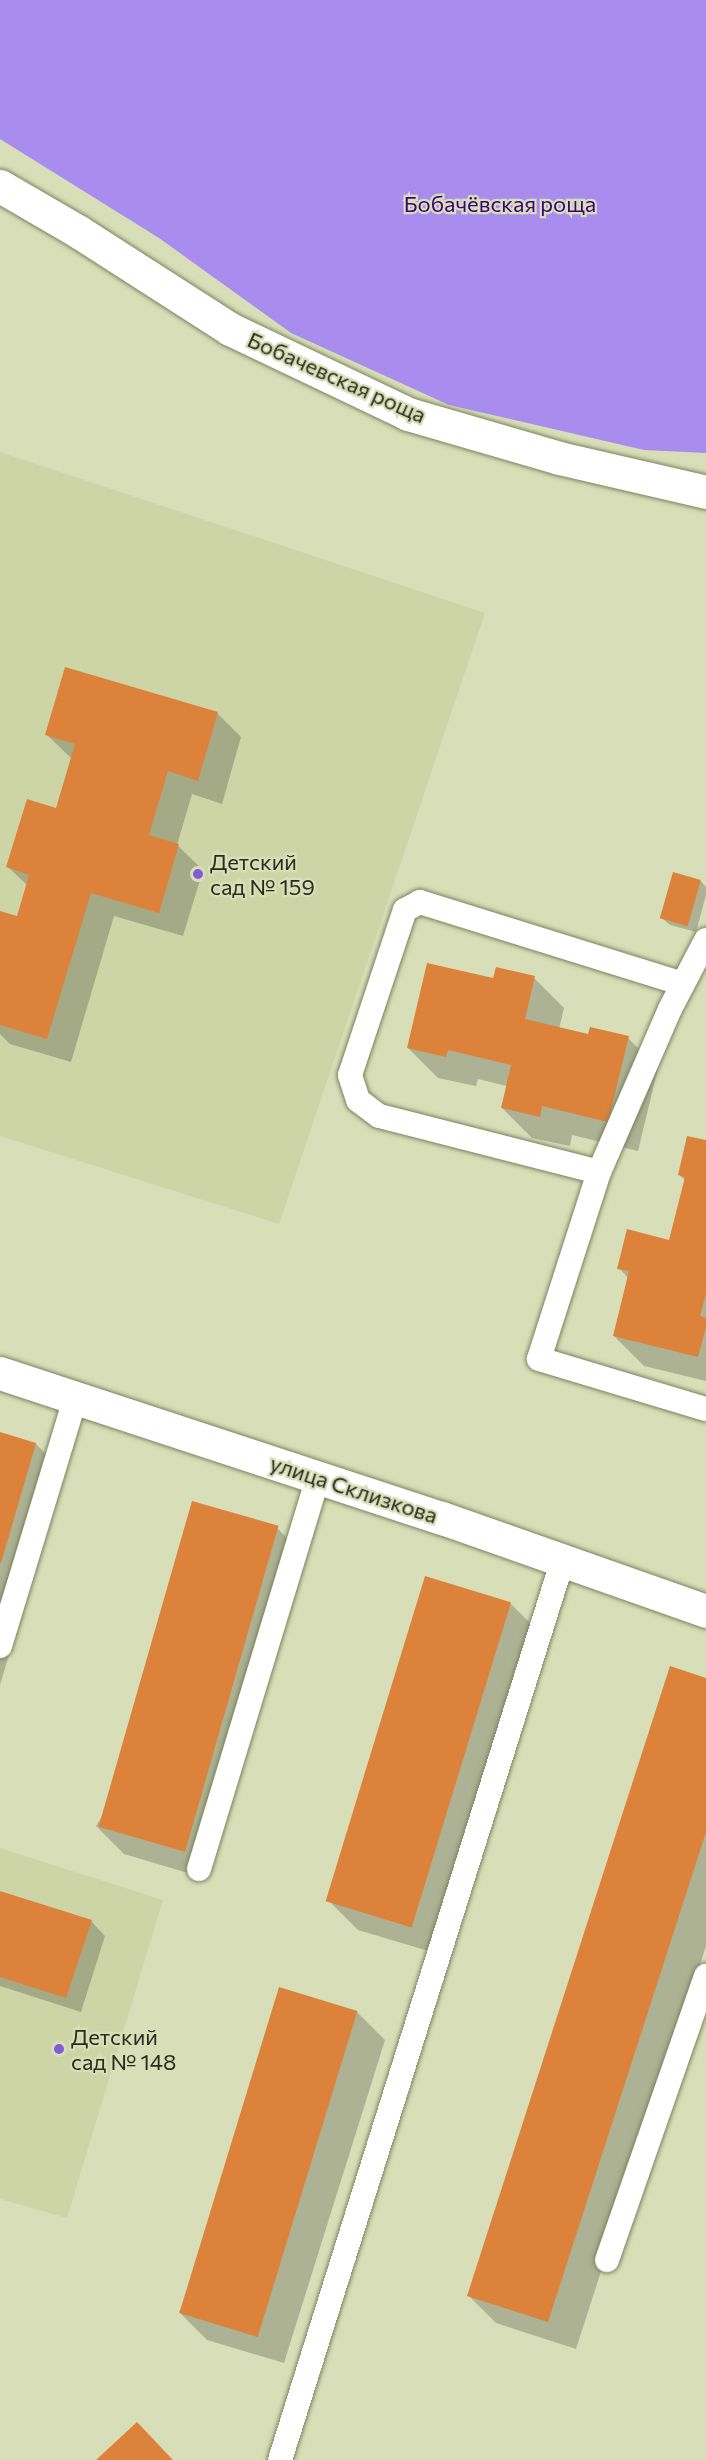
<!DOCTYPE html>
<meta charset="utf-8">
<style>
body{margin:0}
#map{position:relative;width:706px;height:2460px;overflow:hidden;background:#d8dfb8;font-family:Commissioner,sans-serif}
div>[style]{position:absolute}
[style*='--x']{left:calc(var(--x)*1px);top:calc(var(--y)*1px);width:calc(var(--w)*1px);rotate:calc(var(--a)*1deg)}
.built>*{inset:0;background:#cdd5a7}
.forest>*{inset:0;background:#a88dee}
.shadow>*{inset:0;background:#0003}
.building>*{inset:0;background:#dd823b;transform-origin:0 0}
.roads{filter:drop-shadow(0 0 2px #7d835f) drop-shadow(0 0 2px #7d835f)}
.lane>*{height:24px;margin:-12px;padding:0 12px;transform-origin:12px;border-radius:12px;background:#fff}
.street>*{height:33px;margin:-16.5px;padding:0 16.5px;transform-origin:16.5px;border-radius:16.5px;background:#fff}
.secondary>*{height:33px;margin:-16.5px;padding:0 16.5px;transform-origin:16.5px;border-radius:16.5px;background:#fff}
.dots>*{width:16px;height:16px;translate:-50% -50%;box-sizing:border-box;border:3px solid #d8dfb8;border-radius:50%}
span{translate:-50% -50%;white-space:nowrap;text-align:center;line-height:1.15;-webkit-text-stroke:4.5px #d8dfb8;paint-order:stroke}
.park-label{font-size:22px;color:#3c017b}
.street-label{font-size:22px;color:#2a2d1e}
.poi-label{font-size:22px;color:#2a2d1e}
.left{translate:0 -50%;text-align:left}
</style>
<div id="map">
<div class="built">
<div style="clip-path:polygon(0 452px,485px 613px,279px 1224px,0 1136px)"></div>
<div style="clip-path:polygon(0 1848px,163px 1900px,67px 2218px,0 2199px)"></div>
</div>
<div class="forest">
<div style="clip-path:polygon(0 0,706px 0,706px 453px,644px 450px,449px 405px,291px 333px,159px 238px,0 139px)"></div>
</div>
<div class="shadow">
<div style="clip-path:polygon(217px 713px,241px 737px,222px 804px,192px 794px,177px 845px,203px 870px,183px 936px,114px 916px,71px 1062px,10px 1044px,0 1034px,0 912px,18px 918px,28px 886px,8px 867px,57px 809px,72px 759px,47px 735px)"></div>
<div style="clip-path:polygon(701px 881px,706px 887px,706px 895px,696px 932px,670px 925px,662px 918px)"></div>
<div style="clip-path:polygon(534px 978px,564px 1008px,559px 1029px,589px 1036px,628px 1038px,658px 1068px,638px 1151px,572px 1135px,570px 1146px,532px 1138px,502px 1108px,507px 1086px,478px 1079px,476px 1086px,438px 1078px,408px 1048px,494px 980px)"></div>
<div style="clip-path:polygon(706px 1142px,706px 1381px,644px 1366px,614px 1336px,628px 1278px,619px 1268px,671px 1241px,686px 1181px,679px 1175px)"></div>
<div style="clip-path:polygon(0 1434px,36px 1444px,64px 1472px,0 1685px)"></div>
<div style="clip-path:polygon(277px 1528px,305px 1556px,208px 1879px,124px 1854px,96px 1826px)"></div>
<div style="clip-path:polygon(511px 1604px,539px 1632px,442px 1955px,358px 1930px,330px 1902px)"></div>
<div style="clip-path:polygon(706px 1680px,706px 1946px,576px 2349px,496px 2323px,468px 2295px)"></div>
<div style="clip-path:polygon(0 1892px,91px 1921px,105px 1936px,81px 2012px,0 1986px)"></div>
<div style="clip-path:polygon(357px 2012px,385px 2040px,284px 2363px,207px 2340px,179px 2312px)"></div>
</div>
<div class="building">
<div style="clip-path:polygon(65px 667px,218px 712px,198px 781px,168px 771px,149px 835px,179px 844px,159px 913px,91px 893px,47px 1039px,0 1025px,0 911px,17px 916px,29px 875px,6px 867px,27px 799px,56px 808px,75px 744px,45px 735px)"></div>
<div style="left:673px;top:872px;width:29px;height:48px;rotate:16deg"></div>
<div style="clip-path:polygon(427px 963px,493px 978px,496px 967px,535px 976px,525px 1019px,588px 1034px,590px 1027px,629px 1036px,608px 1122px,542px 1106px,540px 1117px,501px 1108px,511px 1065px,448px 1050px,446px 1057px,407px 1048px)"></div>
<div style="clip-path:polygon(687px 1136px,706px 1140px,706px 1294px,700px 1316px,706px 1318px,706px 1327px,698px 1357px,613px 1336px,629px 1271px,617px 1269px,627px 1229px,669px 1240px,685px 1177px,678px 1175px)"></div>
<div style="clip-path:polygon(0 1432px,36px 1443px,1px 1563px,0 1562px)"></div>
<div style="left:192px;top:1501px;width:90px;height:339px;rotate:16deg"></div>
<div style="left:425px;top:1576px;width:90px;height:340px;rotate:17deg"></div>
<div style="clip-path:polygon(670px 1666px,706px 1678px,706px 1832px,548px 2322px,467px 2296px)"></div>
<div style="clip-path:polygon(0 1891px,92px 1920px,66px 1998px,0 1977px)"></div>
<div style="left:279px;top:1987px;width:82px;height:341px;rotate:17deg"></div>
<div style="clip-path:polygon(137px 2422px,173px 2460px,96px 2460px)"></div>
</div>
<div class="roads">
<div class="lane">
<div style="--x:706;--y:940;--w:78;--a:117.6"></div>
<div style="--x:670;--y:1009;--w:178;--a:113.5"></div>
<div style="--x:599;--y:1172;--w:196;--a:107.8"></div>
<div style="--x:539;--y:1359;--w:174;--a:16.7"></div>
<div style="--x:599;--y:1172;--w:227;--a:-165.7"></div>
<div style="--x:379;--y:1116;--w:26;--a:-143"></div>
<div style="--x:358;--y:1100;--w:26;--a:-108"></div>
<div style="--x:350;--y:1075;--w:174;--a:-71.6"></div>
<div style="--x:405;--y:910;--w:17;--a:-28"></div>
<div style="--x:420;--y:902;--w:275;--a:17.3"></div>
<div style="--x:0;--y:1646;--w:258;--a:-73.1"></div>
<div style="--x:199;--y:1869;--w:410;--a:-73.1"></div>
<div style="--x:607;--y:2260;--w:301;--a:-70.8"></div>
<div style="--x:280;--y:2460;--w:944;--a:-72.56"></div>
</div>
<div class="street">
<div style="--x:0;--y:186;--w:91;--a:30.2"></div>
<div style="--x:79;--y:232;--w:179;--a:32.7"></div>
<div style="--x:230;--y:329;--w:197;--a:25.5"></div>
<div style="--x:408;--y:414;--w:157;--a:16.2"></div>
<div style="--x:559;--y:458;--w:151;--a:13"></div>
</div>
<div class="secondary">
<div style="--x:0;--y:1373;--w:465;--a:18.2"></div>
<div style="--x:442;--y:1518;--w:280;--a:19.4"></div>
</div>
</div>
<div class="dots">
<div style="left:198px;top:874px;background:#835bd5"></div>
<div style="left:59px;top:2049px;background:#835bd5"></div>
</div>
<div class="park-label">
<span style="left:500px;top:204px">Бобачёвская роща</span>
</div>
<div class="street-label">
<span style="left:337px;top:377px;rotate:24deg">Бобачевская роща</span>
<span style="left:354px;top:1489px;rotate:18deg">улица Склизкова</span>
</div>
<div class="poi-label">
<span class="left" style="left:210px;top:874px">Детский<br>сад № 159</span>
<span class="left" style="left:71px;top:2049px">Детский<br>сад № 148</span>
</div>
</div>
